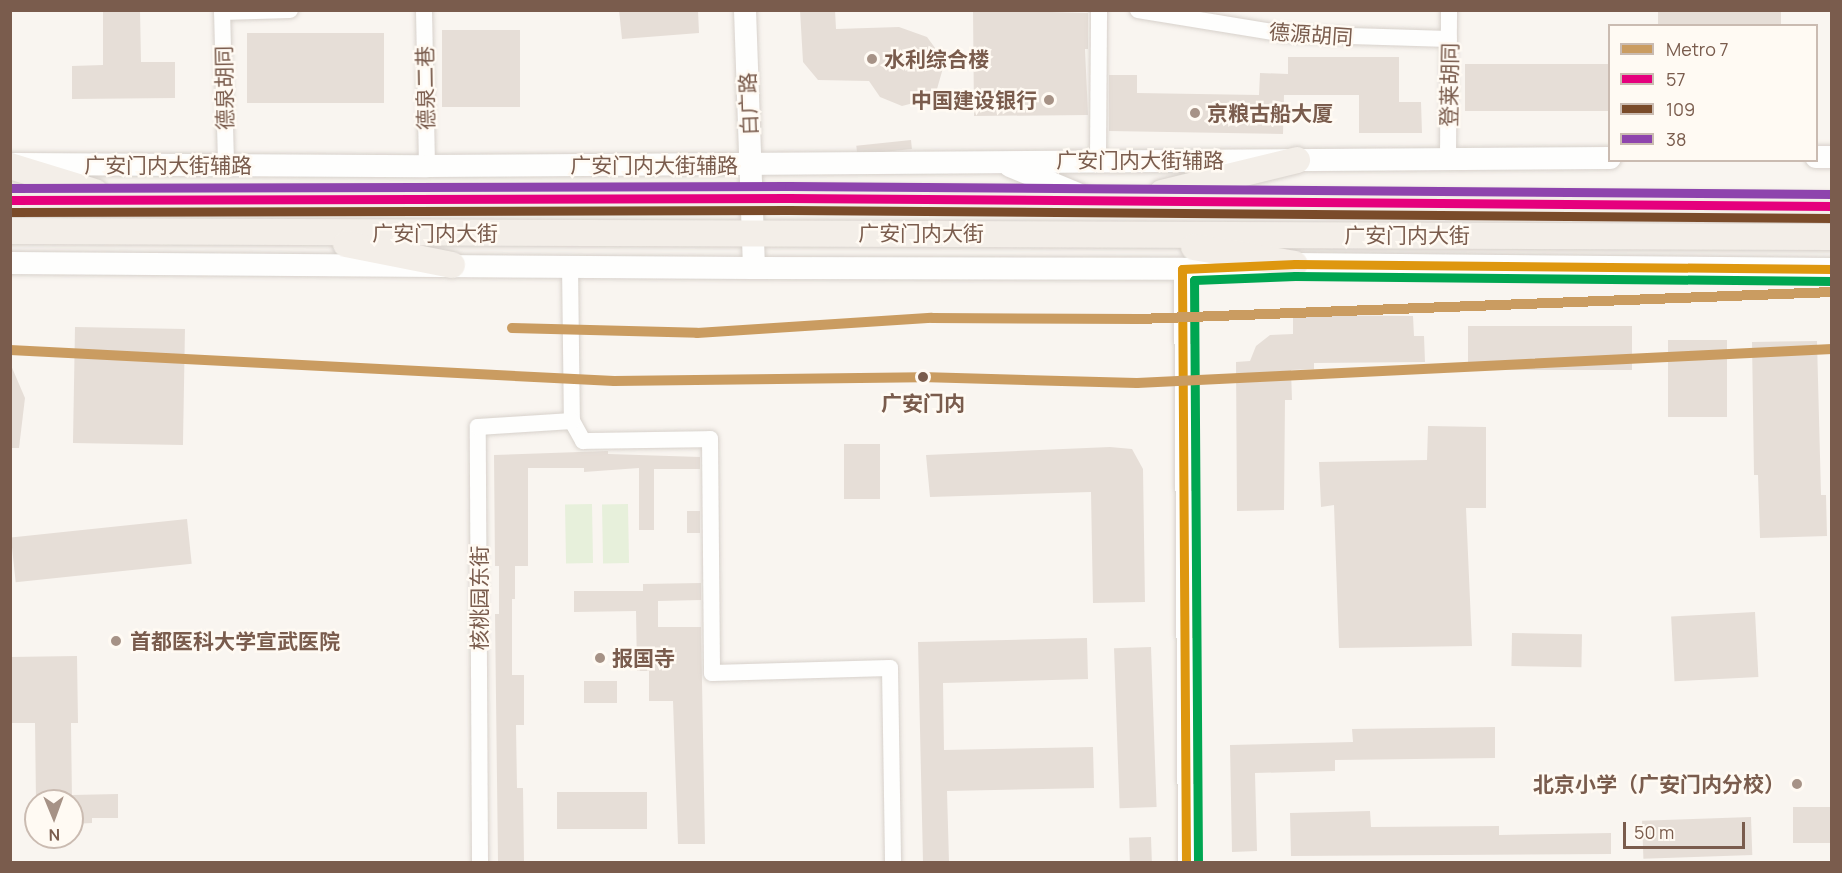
<!DOCTYPE html>
<meta charset="utf-8">
<style>
body{margin:0}
#map{position:relative;width:1842px;height:873px;overflow:hidden;background:#f9f5f0;font-family:Manrope,"Noto Sans SC",sans-serif}
div>[style]{position:absolute}
[style*='--x']{left:calc(var(--x)*1px);top:calc(var(--y)*1px);width:calc(var(--w)*1px);rotate:calc(var(--a)*1deg)}
.green>*{inset:0;background:#e7f0db;transform-origin:0 0}
.building>*{inset:0;background:#e6ded7;transform-origin:0 0}
.roads{filter:drop-shadow(0 0 2px #d7d1cb) drop-shadow(0 0 2px #d7d1cb)}
.street>*{height:16px;margin:-8px;padding:0 8px;transform-origin:8px;border-radius:8px;background:#fefefd}
.secondary>*{height:22px;margin:-11px;padding:0 11px;transform-origin:11px;border-radius:11px;background:#fefefd}
.primary>*{height:26px;margin:-13px;padding:0 13px;transform-origin:13px;border-radius:13px;background:#f3eee8}
.bus-1>*{height:9px;margin:-4.5px;padding:0 4.5px;transform-origin:4.5px;border-radius:4.5px;background:#e5007d}
.bus-2>*{height:9px;margin:-4.5px;padding:0 4.5px;transform-origin:4.5px;border-radius:4.5px;background:#7a4b2a}
.bus-3>*{height:9px;margin:-4.5px;padding:0 4.5px;transform-origin:4.5px;border-radius:4.5px;background:#8e44ad}
.bus-4>*{height:9px;margin:-4.5px;padding:0 4.5px;transform-origin:4.5px;border-radius:4.5px;background:#de970f}
.bus-5>*{height:9px;margin:-4.5px;padding:0 4.5px;transform-origin:4.5px;border-radius:4.5px;background:#00a651}
.metro-1>*{height:10px;margin:-5px;padding:0 5px;transform-origin:5px;border-radius:5px;background:#ca9c61}
.dots>*{width:16px;height:16px;translate:-50% -50%;box-sizing:border-box;border:3px solid #fffaf3;border-radius:50%}
span{translate:-50% -50%;white-space:nowrap;text-align:center;line-height:1.15;-webkit-text-stroke:5px #fffaf3;paint-order:stroke}
.street-label{font-size:21px;color:#7a5c4d}
.poi-label{font-size:21px;color:#7a5c4d;font-weight:700}
.left{translate:0 -50%;text-align:left}
.right{translate:-100% -50%;text-align:right}
.stop-label{font-size:21px;color:#7a5c4d;font-weight:700}
.frame{position:absolute;inset:0;border:12px solid #7a5c4d;pointer-events:none}
.legend{position:absolute;left:1608px;top:24px;width:210px;height:138px;box-sizing:border-box;background:#fffaf3;border:2px solid #cabbb1;margin:0;padding:8px 10px;list-style:none;font-size:18px;color:#7a5c4d}
.legend li{display:flex;align-items:center;gap:12px;height:30px}
.legend b{width:30px;border:2px solid #cabbb1}
.north{position:absolute;left:24px;top:789px;width:60px;height:60px;box-sizing:border-box;background:#fffaf3;border:2px solid #cabbb1;border-radius:50%;rotate:179deg;font-size:16px;font-weight:700;line-height:24px;text-align:center;color:#7a5c4d}
.north::after{content:'';display:block;margin:auto;width:21px;height:27px;background:#a69286;clip-path:polygon(50% 0,100% 100%,50% 72%,0 100%)}
.scale{position:absolute;left:1623px;top:822px;width:122px;height:27px;box-sizing:border-box;border:3px solid #7a5c4d;border-top:0;padding-left:8px;font-size:18px;line-height:21px;white-space:nowrap;color:#7a5c4d;-webkit-text-stroke:4px #fffaf3;paint-order:stroke}
</style>
<div id="map">
<div class="green">
<div style="left:592px;top:504px;width:59px;height:27px;rotate:89deg"></div>
<div style="left:628px;top:504px;width:59px;height:26px;rotate:89deg"></div>
</div>
<div class="building">
<div style="clip-path:polygon(103px 10px,140px 10px,141px 62px,175px 62px,175px 98px,72px 99px,72px 66px,103px 65px)"></div>
<div style="clip-path:polygon(619px 10px,698px 10px,699px 33px,622px 39px)"></div>
<div style="clip-path:polygon(800px 10px,835px 10px,836px 29px,899px 27px,927px 37px,941px 56px,943px 68px,937px 89px,925px 100px,902px 106px,880px 97px,869px 81px,818px 80px,803px 62px)"></div>
<div style="clip-path:polygon(973px 10px,1088px 13px,1088px 49px,1085px 49px,1088px 115px,974px 116px)"></div>
<div style="left:1658px;top:10px;width:123px;height:16px"></div>
<div style="left:520px;top:30px;width:77px;height:78px;rotate:90deg"></div>
<div style="left:247px;top:33px;width:137px;height:70px"></div>
<div style="clip-path:polygon(1288px 57px,1399px 57px,1399px 102px,1421px 102px,1422px 133px,1359px 133px,1359px 95px,1284px 95px,1283px 134px,1109px 131px,1109px 75px,1137px 75px,1137px 93px,1259px 95px,1260px 73px,1288px 74px)"></div>
<div style="left:1610px;top:64px;width:47px;height:145px;rotate:90deg"></div>
<div style="left:911px;top:140px;width:9px;height:55px;rotate:84deg"></div>
<div style="clip-path:polygon(1293px 315px,1413px 316px,1414px 336px,1424px 336px,1425px 362px,1314px 363px,1314px 369px,1291px 370px,1292px 400px,1285px 400px,1284px 510px,1237px 511px,1236px 362px,1250px 361px,1256px 346px,1270px 335px,1293px 334px)"></div>
<div style="left:1632px;top:326px;width:44px;height:164px;rotate:90deg"></div>
<div style="left:75px;top:327px;width:110px;height:116px;rotate:1deg"></div>
<div style="left:1668px;top:340px;width:59px;height:77px"></div>
<div style="clip-path:polygon(1817px 341px,1821px 495px,1826px 495px,1827px 536px,1760px 538px,1758px 475px,1754px 475px,1752px 342px)"></div>
<div style="clip-path:polygon(10px 363px,25px 398px,19px 448px,10px 448px)"></div>
<div style="clip-path:polygon(1428px 426px,1486px 427px,1486px 508px,1466px 508px,1472px 646px,1339px 648px,1334px 505px,1321px 507px,1319px 462px,1427px 460px)"></div>
<div style="left:844px;top:444px;width:36px;height:55px"></div>
<div style="clip-path:polygon(1110px 447px,1132px 449px,1143px 469px,1145px 602px,1093px 603px,1091px 492px,930px 497px,926px 455px)"></div>
<div style="clip-path:polygon(608px 451px,608px 454px,700px 457px,700px 469px,654px 469px,654px 530px,639px 530px,639px 468px,584px 472px,584px 468px,528px 468px,528px 566px,515px 566px,515px 599px,512px 599px,512px 675px,524px 675px,524px 725px,516px 725px,517px 788px,523px 788px,524px 862px,498px 862px,495px 614px,499px 614px,499px 566px,495px 566px,494px 455px)"></div>
<div style="left:687px;top:511px;width:13px;height:22px"></div>
<div style="left:187px;top:519px;width:45px;height:177px;rotate:84deg"></div>
<div style="clip-path:polygon(701px 583px,701px 600px,658px 601px,658px 627px,701px 627px,705px 844px,678px 844px,673px 701px,649px 701px,649px 671px,637px 671px,636px 611px,574px 612px,574px 591px,643px 591px,643px 584px)"></div>
<div style="left:1755px;top:612px;width:65px;height:84px;rotate:87deg"></div>
<div style="left:1512px;top:633px;width:70px;height:33px;rotate:1deg"></div>
<div style="clip-path:polygon(1087px 638px,1088px 679px,943px 683px,944px 750px,1093px 747px,1094px 788px,947px 791px,949px 862px,923px 862px,918px 642px)"></div>
<div style="left:1151px;top:647px;width:160px;height:37px;rotate:88deg"></div>
<div style="clip-path:polygon(77px 656px,78px 723px,71px 723px,72px 801px,36px 801px,35px 723px,10px 723px,10px 657px)"></div>
<div style="left:584px;top:681px;width:33px;height:22px"></div>
<div style="clip-path:polygon(1495px 727px,1495px 758px,1335px 760px,1335px 771px,1255px 773px,1257px 851px,1232px 852px,1230px 745px,1353px 742px,1352px 729px)"></div>
<div style="left:557px;top:792px;width:90px;height:37px"></div>
<div style="clip-path:polygon(118px 794px,118px 818px,92px 818px,92px 823px,72px 824px,72px 795px)"></div>
<div style="left:1832px;top:807px;width:36px;height:39px;rotate:90deg"></div>
<div style="clip-path:polygon(1370px 811px,1371px 827px,1499px 826px,1499px 835px,1611px 833px,1611px 854px,1291px 856px,1290px 813px)"></div>
<div style="left:1751px;top:817px;width:38px;height:109px;rotate:88deg"></div>
<div style="left:1151px;top:837px;width:25px;height:22px;rotate:88deg"></div>
</div>
<div class="roads">
<div class="street">
<div style="--x:222;--y:10;--w:155;--a:88.5"></div>
<div style="--x:424;--y:10;--w:156;--a:88.9"></div>
<div style="--x:1138;--y:10;--w:148;--a:9.3"></div>
<div style="--x:1284;--y:34;--w:165;--a:1.7"></div>
<div style="--x:222;--y:12;--w:68;--a:-1.7"></div>
<div style="--x:1448;--y:159;--w:149;--a:-89.6"></div>
<div style="--x:1098;--y:160;--w:150;--a:-89.6"></div>
<div style="--x:570;--y:265;--w:156;--a:89.3"></div>
<div style="--x:572;--y:421;--w:23;--a:61"></div>
<div style="--x:583;--y:441;--w:127;--a:-0.9"></div>
<div style="--x:710;--y:439;--w:234;--a:89.5"></div>
<div style="--x:712;--y:673;--w:178;--a:-1.6"></div>
<div style="--x:890;--y:668;--w:194;--a:89.1"></div>
<div style="--x:1182;--y:269;--w:593;--a:89.61"></div>
<div style="--x:480;--y:862;--w:435;--a:-90.3"></div>
<div style="--x:478;--y:427;--w:94;--a:-3.7"></div>
</div>
<div class="secondary">
<div style="--x:745;--y:10;--w:258;--a:88"></div>
<div style="--x:1816;--y:157;--w:16;--a:0"></div>
<div style="--x:15;--y:164;--w:412;--a:0.3"></div>
<div style="--x:427;--y:166;--w:1183;--a:-0.39"></div>
<div style="--x:1010;--y:166;--w:87;--a:22.4"></div>
<div style="--x:10;--y:263;--w:744;--a:0.39"></div>
<div style="--x:754;--y:268;--w:428;--a:0.1"></div>
<div style="--x:1182;--y:269;--w:113;--a:-2.5"></div>
<div style="--x:1295;--y:264;--w:537;--a:0.53"></div>
</div>
<div class="primary">
<div style="--x:10;--y:166;--w:89;--a:17"></div>
<div style="--x:1162;--y:193;--w:139;--a:-13.7"></div>
<div style="--x:10;--y:200;--w:779;--a:-0.15"></div>
<div style="--x:789;--y:198;--w:1043;--a:0.44"></div>
<div style="--x:10;--y:231;--w:1822;--a:0.19"></div>
<div style="--x:346;--y:244;--w:108;--a:11.2"></div>
<div style="--x:1194;--y:247;--w:102;--a:9.6"></div>
</div>
</div>
<div class="bus-1">
<div style="--x:10;--y:200;--w:779;--a:-0.15"></div>
<div style="--x:789;--y:198;--w:1043;--a:0.44"></div>
</div>
<div class="bus-2">
<div style="--x:10;--y:212;--w:779;--a:-0.15"></div>
<div style="--x:789;--y:210;--w:1043;--a:0.44"></div>
</div>
<div class="bus-3">
<div style="--x:10;--y:188;--w:779;--a:-0.15"></div>
<div style="--x:789;--y:186;--w:1043;--a:0.44"></div>
</div>
<div class="bus-4">
<div style="--x:1186;--y:862;--w:593;--a:-90.39"></div>
<div style="--x:1182;--y:269;--w:113;--a:-2.5"></div>
<div style="--x:1295;--y:264;--w:537;--a:0.53"></div>
</div>
<div class="bus-5">
<div style="--x:1198;--y:862;--w:582;--a:-90.39"></div>
<div style="--x:1194;--y:280;--w:101;--a:-2.3"></div>
<div style="--x:1295;--y:276;--w:537;--a:0.53"></div>
</div>
<div class="metro-1">
<div style="--x:512;--y:328;--w:185;--a:1.5"></div>
<div style="--x:697;--y:333;--w:235;--a:-3.7"></div>
<div style="--x:932;--y:318;--w:207;--a:0.3"></div>
<div style="--x:1139;--y:319;--w:694;--a:-2.23"></div>
<div style="--x:10;--y:350;--w:605;--a:2.94"></div>
<div style="--x:614;--y:381;--w:307;--a:-0.7"></div>
<div style="--x:921;--y:377;--w:216;--a:1.6"></div>
<div style="--x:1137;--y:383;--w:696;--a:-2.8"></div>
</div>
<div class="dots">
<div style="left:872px;top:59px;background:#a69286"></div>
<div style="left:1049px;top:100px;background:#a69286"></div>
<div style="left:1195px;top:113px;background:#a69286"></div>
<div style="left:923px;top:377px;background:#7a5c4d"></div>
<div style="left:116px;top:641px;background:#a69286"></div>
<div style="left:600px;top:658px;background:#a69286"></div>
<div style="left:1797px;top:784px;background:#a69286"></div>
</div>
<div class="street-label">
<span style="left:1311px;top:34px;rotate:4deg">德源胡同</span>
<span style="left:1449px;top:85px;rotate:-89deg">登莱胡同</span>
<span style="left:224px;top:88px;rotate:-91deg">德泉胡同</span>
<span style="left:425px;top:88px;rotate:-91deg">德泉二巷</span>
<span style="left:748px;top:104px;rotate:-92deg">白广路</span>
<span style="left:1140px;top:160px">广安门内大街辅路</span>
<span style="left:168px;top:165px">广安门内大街辅路</span>
<span style="left:654px;top:165px">广安门内大街辅路</span>
<span style="left:435px;top:233px">广安门内大街</span>
<span style="left:921px;top:233px">广安门内大街</span>
<span style="left:1407px;top:235px">广安门内大街</span>
<span style="left:479px;top:598px;rotate:-90deg">核桃园东街</span>
</div>
<div class="poi-label">
<span class="left" style="left:884px;top:59px">水利综合楼</span>
<span class="right" style="left:1037px;top:100px">中国建设银行</span>
<span class="left" style="left:1207px;top:113px">京粮古船大厦</span>
<span class="left" style="left:130px;top:641px">首都医科大学宣武医院</span>
<span class="left" style="left:612px;top:658px">报国寺</span>
<span class="right" style="left:1785px;top:784px">北京小学（广安门内分校）</span>
</div>
<div class="stop-label">
<span style="left:923px;top:403px">广安门内</span>
</div>
<div class="frame"></div>
<ul class="legend">
<li><b style="height:8px;background:#ca9c61"></b>Metro 7</li>
<li><b style="height:8px;background:#e5007d"></b>57</li>
<li><b style="height:8px;background:#7a4b2a"></b>109</li>
<li><b style="height:8px;background:#8e44ad"></b>38</li>
</ul>
<div class="north">N</div>
<div class="scale">50 m</div>
</div>
